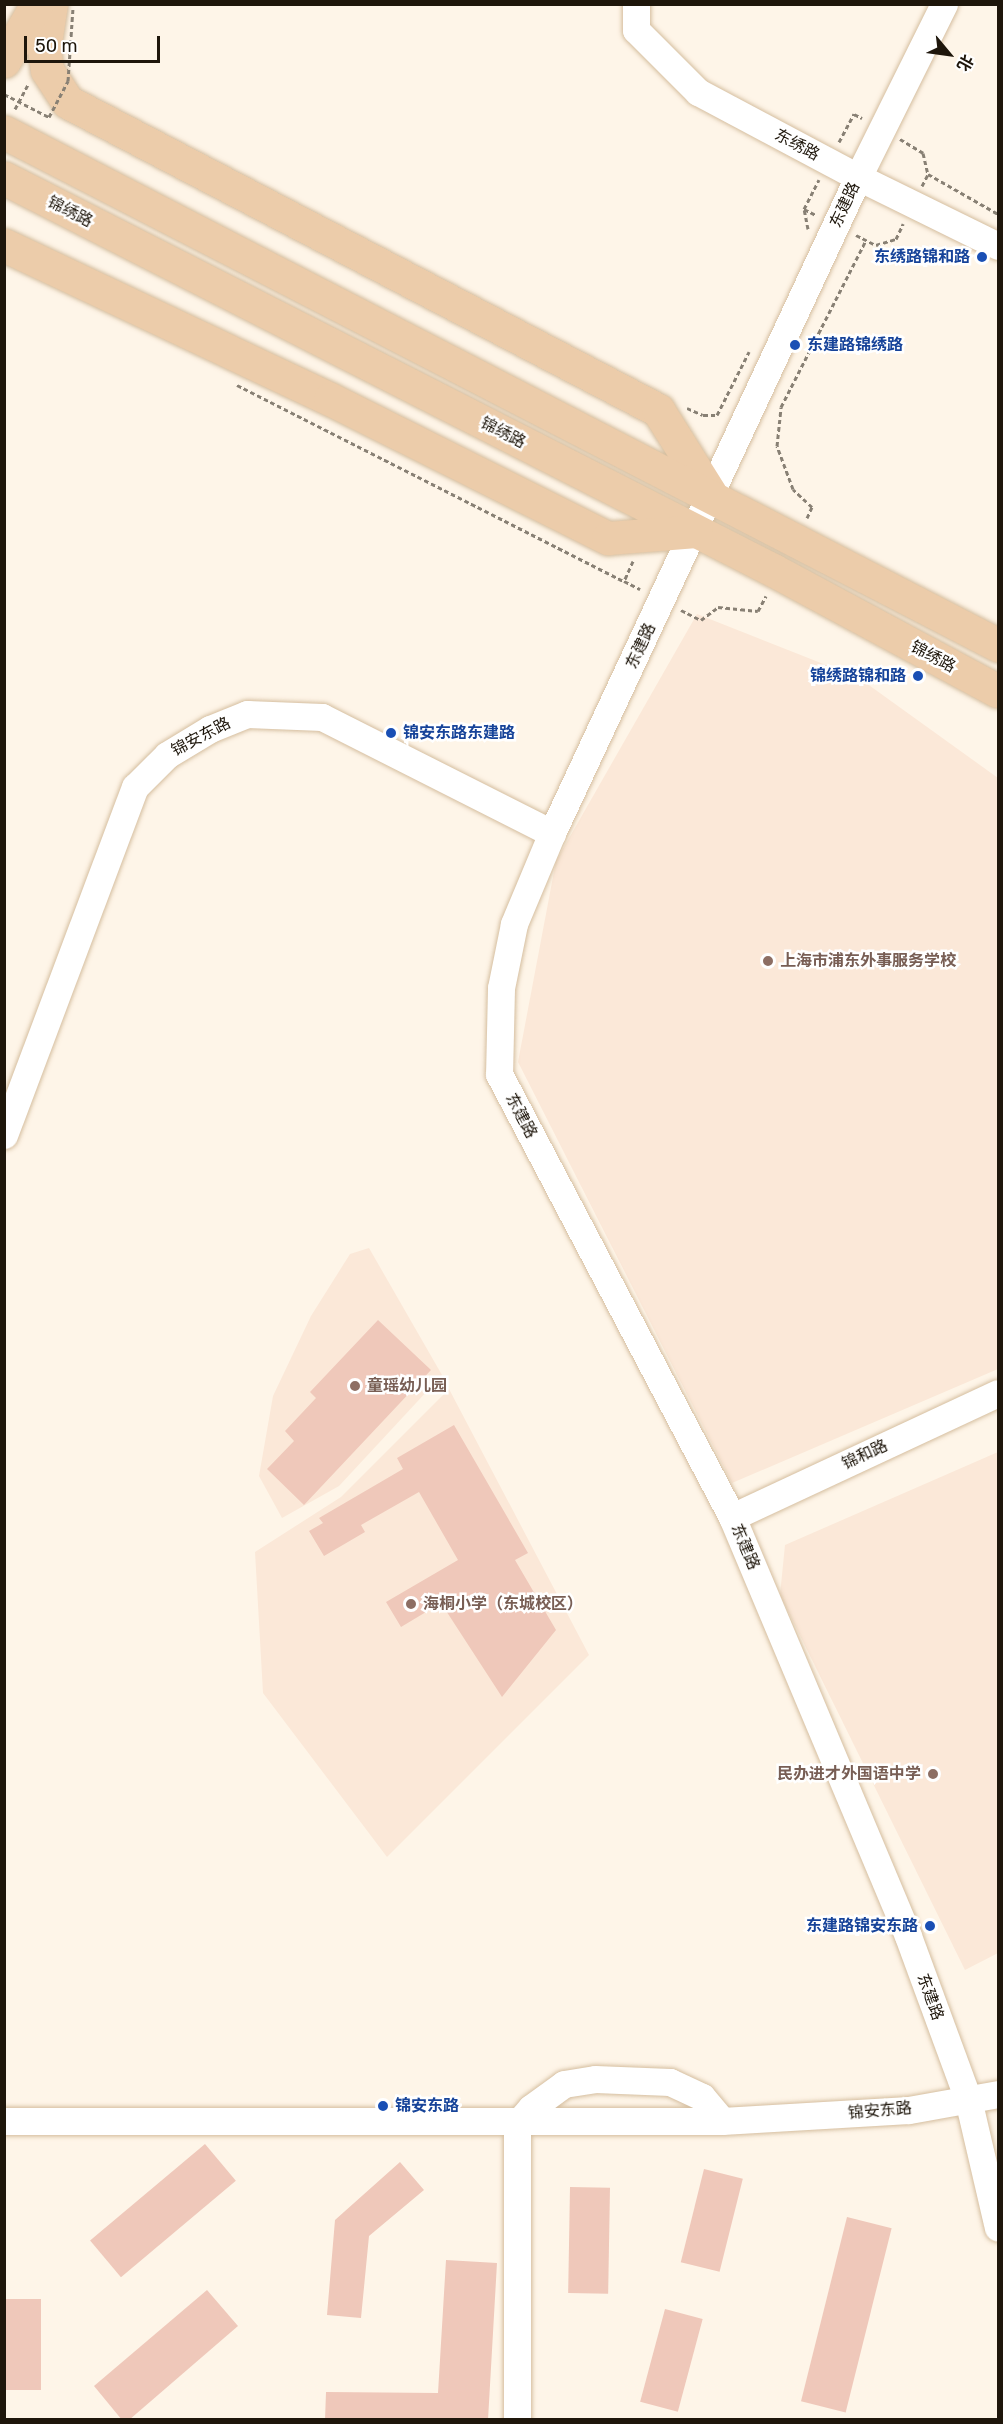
<!DOCTYPE html>
<meta charset="utf-8">
<style>
body{margin:0}
#map{position:relative;width:1003px;height:2424px;overflow:hidden;background:#fef5e8;font-family:Rubik,"Noto Sans SC",sans-serif}
div>[style]{position:absolute}
[style*='--x']{left:calc(var(--x)*1px);top:calc(var(--y)*1px);width:calc(var(--w)*1px);rotate:calc(var(--a)*1deg)}
.education>*{inset:0;background:#fbe8d8}
.building>*{inset:0;background:#efc8ba;transform-origin:0 0}
.path>*{height:3px;margin-top:-1.5px;transform-origin:0;background:repeating-linear-gradient(90deg,#888074 0 4.5px,transparent 0 7.5px)}
.roads{filter:drop-shadow(0 0 2px #d5be9f) drop-shadow(0 0 2px #d5be9f)}
.minor>*{height:27px;margin:-13.5px;padding:0 13.5px;transform-origin:13.5px;border-radius:13.5px;background:#fff}
.major>*{height:33px;margin:-16.5px;padding:0 16.5px;transform-origin:16.5px;border-radius:16.5px;background:#ecccaa}
.path-bridge>*{height:3px;margin-top:-1.5px;transform-origin:0;background:repeating-linear-gradient(90deg,#888074 0 4.5px,transparent 0 7.5px)}
.dots>*{width:16px;height:16px;translate:-50% -50%;box-sizing:border-box;border:3px solid #fff;border-radius:50%}
span{translate:-50% -50%;white-space:nowrap;text-align:center;line-height:1.15;-webkit-text-stroke:5px #fff;paint-order:stroke}
.street-label{font-size:16px;color:#1e160b}
.transit-label{font-size:16px;color:#164399;font-weight:700}
.right{translate:-100% -50%;text-align:right}
.left{translate:0 -50%;text-align:left}
.education-label{font-size:16px;color:#785e54;font-weight:700}
.frame{position:absolute;inset:0;border:6px solid #1e160b;pointer-events:none}
.north{position:absolute;left:919px;top:24px;width:60px;height:60px;-webkit-text-stroke:4px #fff;paint-order:stroke;rotate:119deg;font-size:16px;font-weight:700;line-height:24px;text-align:center;color:#1e160b}
.north::after{content:'';display:block;margin:auto;width:21px;height:27px;background:#1e160b;clip-path:polygon(50% 0,100% 100%,50% 72%,0 100%)}
.scale{position:absolute;left:24px;top:36px;width:136px;height:27px;box-sizing:border-box;border:3px solid #1e160b;border-top:0;padding-left:8px;font-size:18px;line-height:21px;white-space:nowrap;color:#1e160b;-webkit-text-stroke:4px #fff;paint-order:stroke}
</style>
<div id="map">
<div class="education">
<div style="clip-path:polygon(697px 614px,859px 678px,998px 778px,998px 1369px,732px 1483px,518px 1062px,556px 861px)"></div>
<div style="clip-path:polygon(369px 1248px,442px 1375px,339px 1486px,282px 1518px,259px 1476px,273px 1396px,311px 1316px,350px 1254px)"></div>
<div style="clip-path:polygon(449px 1389px,589px 1655px,387px 1857px,263px 1693px,255px 1552px,341px 1497px)"></div>
<div style="clip-path:polygon(998px 1452px,998px 1953px,965px 1970px,780px 1595px,785px 1545px)"></div>
</div>
<div class="building">
<div style="clip-path:polygon(378px 1320px,431px 1370px,304px 1505px,267px 1469px,294px 1441px,285px 1431px,316px 1398px,310px 1392px)"></div>
<div style="clip-path:polygon(454px 1425px,528px 1553px,515px 1560px,556px 1630px,502px 1697px,441px 1603px,401px 1627px,386px 1602px,458px 1560px,419px 1492px,361px 1525px,365px 1532px,324px 1556px,309px 1531px,323px 1523px,319px 1518px,403px 1469px,397px 1458px)"></div>
<div style="left:205px;top:2144px;width:48px;height:150px;rotate:50deg"></div>
<div style="clip-path:polygon(400px 2162px,424px 2190px,369px 2236px,361px 2318px,327px 2315px,335px 2220px)"></div>
<div style="left:704px;top:2169px;width:40px;height:96px;rotate:14deg"></div>
<div style="left:570px;top:2187px;width:40px;height:106px;rotate:1deg"></div>
<div style="left:847px;top:2217px;width:46px;height:190px;rotate:14deg"></div>
<div style="clip-path:polygon(446px 2260px,497px 2263px,488px 2420px,325px 2420px,326px 2392px,438px 2393px)"></div>
<div style="clip-path:polygon(207px 2290px,238px 2326px,129px 2420px,122px 2420px,94px 2386px)"></div>
<div style="left:4px;top:2299px;width:37px;height:91px"></div>
<div style="left:665px;top:2309px;width:39px;height:96px;rotate:15deg"></div>
</div>
<div class="path">
<div style="--x:15;--y:109;--w:27;--a:-62"></div>
<div style="--x:900;--y:139;--w:27;--a:31"></div>
<div style="--x:923;--y:153;--w:22;--a:77"></div>
<div style="--x:928;--y:174;--w:81;--a:29.7"></div>
<div style="--x:839;--y:142;--w:32;--a:-62"></div>
<div style="--x:854;--y:114;--w:9;--a:27"></div>
<div style="--x:922;--y:186;--w:13;--a:-63"></div>
<div style="--x:804;--y:209;--w:13;--a:27"></div>
<div style="--x:808;--y:229;--w:20;--a:-101"></div>
<div style="--x:804;--y:209;--w:33;--a:-63"></div>
<div style="--x:856;--y:235;--w:22;--a:27"></div>
<div style="--x:876;--y:245;--w:21;--a:-17"></div>
<div style="--x:896;--y:239;--w:17;--a:-65"></div>
<div style="--x:237;--y:385;--w:434;--a:26.9"></div>
<div style="--x:687;--y:408;--w:17;--a:24"></div>
<div style="--x:703;--y:415;--w:14;--a:0"></div>
<div style="--x:717;--y:415;--w:71;--a:-63.1"></div>
<div style="--x:807;--y:518;--w:12;--a:-66"></div>
<div style="--x:812;--y:507;--w:26;--a:-137"></div>
<div style="--x:793;--y:489;--w:46;--a:-110.4"></div>
<div style="--x:777;--y:446;--w:39;--a:-84"></div>
<div style="--x:781;--y:407;--w:187;--a:-63"></div>
<div style="--x:633;--y:561;--w:22;--a:114"></div>
<div style="--x:624;--y:581;--w:18;--a:27"></div>
<div style="--x:681;--y:610;--w:22;--a:27"></div>
<div style="--x:701;--y:620;--w:21;--a:-37"></div>
<div style="--x:718;--y:607;--w:40;--a:5.7"></div>
<div style="--x:758;--y:611;--w:17;--a:-62"></div>
</div>
<div class="roads">
<div class="minor">
<div style="--x:636;--y:4;--w:26;--a:90"></div>
<div style="--x:636;--y:30;--w:88;--a:45"></div>
<div style="--x:698;--y:92;--w:181;--a:28"></div>
<div style="--x:858;--y:177;--w:156;--a:26.2"></div>
<div style="--x:944;--y:4;--w:193;--a:116.4"></div>
<div style="--x:858;--y:177;--w:724;--a:115.01"></div>
<div style="--x:552;--y:833;--w:99;--a:112.7"></div>
<div style="--x:514;--y:924;--w:65;--a:101.5"></div>
<div style="--x:501;--y:988;--w:86;--a:91.3"></div>
<div style="--x:499;--y:1074;--w:501;--a:62.26"></div>
<div style="--x:732;--y:1517;--w:454;--a:67.2"></div>
<div style="--x:908;--y:1936;--w:174;--a:69.8"></div>
<div style="--x:968;--y:2099;--w:132;--a:76.9"></div>
<div style="--x:4;--y:1135;--w:372;--a:-69.4"></div>
<div style="--x:135;--y:787;--w:45;--a:-45"></div>
<div style="--x:167;--y:755;--w:50;--a:-31.2"></div>
<div style="--x:210;--y:729;--w:40;--a:-22"></div>
<div style="--x:247;--y:714;--w:75;--a:2.3"></div>
<div style="--x:322;--y:717;--w:258;--a:26.8"></div>
<div style="--x:732;--y:1517;--w:293;--a:-25"></div>
<div style="--x:4;--y:2121;--w:718;--a:0"></div>
<div style="--x:722;--y:2121;--w:187;--a:-3.4"></div>
<div style="--x:909;--y:2110;--w:90;--a:-10.2"></div>
<div style="--x:517;--y:2420;--w:296;--a:-90"></div>
<div style="--x:517;--y:2124;--w:21;--a:-49"></div>
<div style="--x:531;--y:2108;--w:41;--a:-36"></div>
<div style="--x:564;--y:2084;--w:31;--a:-9"></div>
<div style="--x:595;--y:2079;--w:75;--a:2.3"></div>
<div style="--x:670;--y:2082;--w:35;--a:25"></div>
<div style="--x:702;--y:2097;--w:31;--a:50"></div>
</div>
<div class="major">
<div style="--x:51;--y:4;--w:46;--a:98.8"></div>
<div style="--x:44;--y:49;--w:21;--a:82"></div>
<div style="--x:47;--y:70;--w:38;--a:57"></div>
<div style="--x:68;--y:102;--w:666;--a:27.57"></div>
<div style="--x:658;--y:410;--w:98;--a:57.9"></div>
<div style="--x:4;--y:61;--w:66;--a:-59.9"></div>
<div style="--x:4;--y:132;--w:1119;--a:27.3"></div>
<div style="--x:4;--y:178;--w:863;--a:27.01"></div>
<div style="--x:773;--y:570;--w:255;--a:28.3"></div>
<div style="--x:4;--y:245;--w:361;--a:25.3"></div>
<div style="--x:330;--y:399;--w:311;--a:26.6"></div>
<div style="--x:608;--y:538;--w:88;--a:-4.5"></div>
</div>
</div>
<div class="path-bridge">
<div style="--x:4;--y:94;--w:51;--a:27.1"></div>
<div style="--x:49;--y:117;--w:41;--a:-62.2"></div>
<div style="--x:68;--y:81;--w:74;--a:-86.1"></div>
</div>
<div class="dots">
<div style="left:982px;top:257px;background:#1a4fb4"></div>
<div style="left:795px;top:345px;background:#1a4fb4"></div>
<div style="left:918px;top:676px;background:#1a4fb4"></div>
<div style="left:391px;top:733px;background:#1a4fb4"></div>
<div style="left:768px;top:961px;background:#8d6e63"></div>
<div style="left:355px;top:1386px;background:#8d6e63"></div>
<div style="left:411px;top:1604px;background:#8d6e63"></div>
<div style="left:933px;top:1774px;background:#8d6e63"></div>
<div style="left:930px;top:1926px;background:#1a4fb4"></div>
<div style="left:383px;top:2106px;background:#1a4fb4"></div>
</div>
<div class="street-label">
<span style="left:797px;top:145px;rotate:28deg">东绣路</span>
<span style="left:845px;top:205px;rotate:-65deg">东建路</span>
<span style="left:70px;top:212px;rotate:27deg">锦绣路</span>
<span style="left:503px;top:433px;rotate:27deg">锦绣路</span>
<span style="left:641px;top:646px;rotate:-65deg">东建路</span>
<span style="left:933px;top:657px;rotate:28deg">锦绣路</span>
<span style="left:201px;top:737px;rotate:-28deg">锦安东路</span>
<span style="left:521px;top:1116px;rotate:62deg">东建路</span>
<span style="left:865px;top:1455px;rotate:-25deg">锦和路</span>
<span style="left:745px;top:1547px;rotate:67deg">东建路</span>
<span style="left:930px;top:1997px;rotate:70deg">东建路</span>
<span style="left:880px;top:2111px;rotate:-5deg">锦安东路</span>
</div>
<div class="transit-label">
<span class="right" style="left:970px;top:257px">东绣路锦和路</span>
<span class="left" style="left:807px;top:345px">东建路锦绣路</span>
<span class="right" style="left:906px;top:676px">锦绣路锦和路</span>
<span class="left" style="left:403px;top:733px">锦安东路东建路</span>
<span class="right" style="left:918px;top:1926px">东建路锦安东路</span>
<span class="left" style="left:395px;top:2106px">锦安东路</span>
</div>
<div class="education-label">
<span class="left" style="left:780px;top:961px">上海市浦东外事服务学校</span>
<span class="left" style="left:367px;top:1386px">童瑶幼儿园</span>
<span class="left" style="left:423px;top:1604px">海桐小学（东城校区）</span>
<span class="right" style="left:921px;top:1774px">民办进才外国语中学</span>
</div>
<div class="frame"></div>
<div class="north">北</div>
<div class="scale">50 m</div>
</div>
